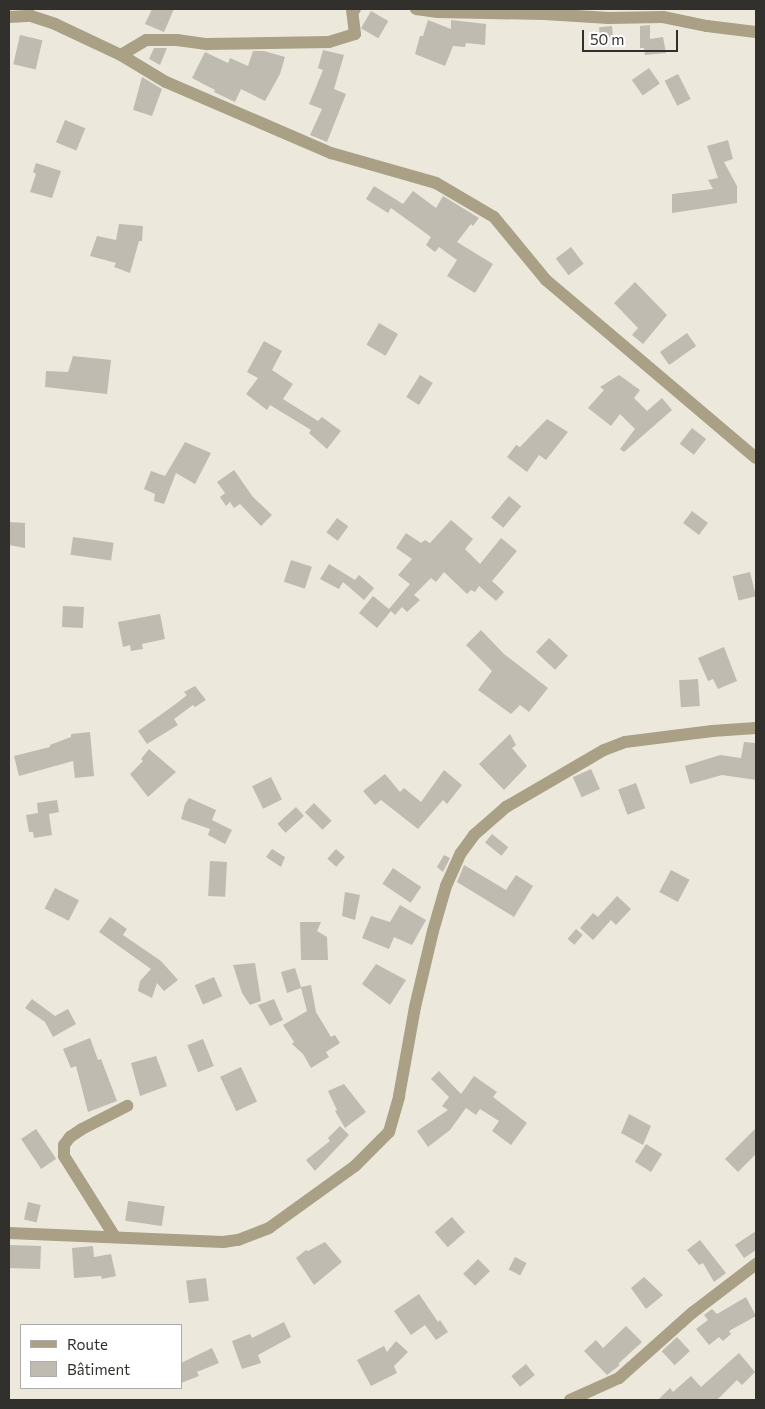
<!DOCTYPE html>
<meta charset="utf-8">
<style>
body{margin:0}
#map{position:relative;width:765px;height:1409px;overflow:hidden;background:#ece8dc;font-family:Commissioner,sans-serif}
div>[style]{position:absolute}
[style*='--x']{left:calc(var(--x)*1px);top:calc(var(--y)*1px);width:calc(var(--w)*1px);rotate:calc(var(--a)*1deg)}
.building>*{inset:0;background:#bfbbb0;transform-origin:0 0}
.minor>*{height:12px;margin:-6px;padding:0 6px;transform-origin:6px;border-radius:6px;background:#a9a086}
span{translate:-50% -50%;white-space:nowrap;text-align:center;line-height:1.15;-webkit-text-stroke:4.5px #fff;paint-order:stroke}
.frame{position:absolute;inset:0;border:10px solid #32302c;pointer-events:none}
.legend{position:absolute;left:20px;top:1324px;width:162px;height:65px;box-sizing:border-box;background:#fff;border:1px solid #adacab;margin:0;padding:6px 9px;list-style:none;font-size:15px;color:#32302c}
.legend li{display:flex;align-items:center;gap:10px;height:25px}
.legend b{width:25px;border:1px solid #adacab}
.scale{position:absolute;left:582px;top:30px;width:96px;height:22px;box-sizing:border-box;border:2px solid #32302c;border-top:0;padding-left:6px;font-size:15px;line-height:18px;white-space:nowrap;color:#32302c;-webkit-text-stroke:4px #fff;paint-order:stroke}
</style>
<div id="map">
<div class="building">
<div style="clip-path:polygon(152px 9px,174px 9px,164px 32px,145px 24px)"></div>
<div style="left:371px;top:11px;width:20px;height:20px;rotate:30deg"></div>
<div style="clip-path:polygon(428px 20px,451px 29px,451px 20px,486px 24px,485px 45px,466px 43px,465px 47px,453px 46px,445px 66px,415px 54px,420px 36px,423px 36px)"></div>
<div style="clip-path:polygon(650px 25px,650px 39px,663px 37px,666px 53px,645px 55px,644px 48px,640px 48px,640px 26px)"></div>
<div style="left:612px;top:26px;width:11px;height:13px;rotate:85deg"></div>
<div style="left:20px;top:35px;width:23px;height:30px;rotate:13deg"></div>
<div style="clip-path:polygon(154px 48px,167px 48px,160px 65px,149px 59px)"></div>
<div style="clip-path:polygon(323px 50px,344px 55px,334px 89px,346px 94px,327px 142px,310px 135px,322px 109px,309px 104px,323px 70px,318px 68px)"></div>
<div style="clip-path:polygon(253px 51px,264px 51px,285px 57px,280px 74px,265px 101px,241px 89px,235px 102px,214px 92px,215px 90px,192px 78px,205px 52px,228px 63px,230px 58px,248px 66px)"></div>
<div style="left:649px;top:68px;width:19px;height:21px;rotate:55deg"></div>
<div style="left:678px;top:74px;width:28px;height:15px;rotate:63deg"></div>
<div style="clip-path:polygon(142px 77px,162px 89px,152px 116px,133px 110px)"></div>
<div style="left:65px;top:120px;width:22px;height:24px;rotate:22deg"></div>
<div style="clip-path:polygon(728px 140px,733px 159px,724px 162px,737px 186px,737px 203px,672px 213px,672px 194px,713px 189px,708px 180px,718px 178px,707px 146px)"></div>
<div style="clip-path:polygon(36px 163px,61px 171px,52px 198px,30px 192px,36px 174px,33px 172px)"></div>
<div style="clip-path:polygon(374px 186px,403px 204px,413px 191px,436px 208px,443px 196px,479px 218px,473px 226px,471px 224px,457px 242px,493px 264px,475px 293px,447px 276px,457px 260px,439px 247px,435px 252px,426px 245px,431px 237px,391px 208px,388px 213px,366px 199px)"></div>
<div style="clip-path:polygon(119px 224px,143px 226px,142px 241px,139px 241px,130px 273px,114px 267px,116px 263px,90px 256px,97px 236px,116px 240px)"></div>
<div style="left:571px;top:247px;width:21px;height:19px;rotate:53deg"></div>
<div style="clip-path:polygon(635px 282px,667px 315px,643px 344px,632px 335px,638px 328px,614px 303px)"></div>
<div style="left:379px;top:323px;width:22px;height:25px;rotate:30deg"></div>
<div style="left:687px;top:333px;width:16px;height:33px;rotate:55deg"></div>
<div style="clip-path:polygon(264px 341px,282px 351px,272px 370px,293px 384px,283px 399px,318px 421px,322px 417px,341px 431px,327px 449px,309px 433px,311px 430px,270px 405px,267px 410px,246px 394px,258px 378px,247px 372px)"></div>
<div style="clip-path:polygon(73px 356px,111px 360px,107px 394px,45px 387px,46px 371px,68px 372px)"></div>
<div style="left:420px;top:375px;width:15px;height:26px;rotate:32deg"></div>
<div style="clip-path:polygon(619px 375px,640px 390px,634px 398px,647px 411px,662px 398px,672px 410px,624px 452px,620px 449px,635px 429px,620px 414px,611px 426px,588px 408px,604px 390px,600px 387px)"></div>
<div style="clip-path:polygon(547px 419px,568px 432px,546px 460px,539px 455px,527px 472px,507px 457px,516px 445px,520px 447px)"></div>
<div style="left:692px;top:428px;width:18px;height:20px;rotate:38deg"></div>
<div style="clip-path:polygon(185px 442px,211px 453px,195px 484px,176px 473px,164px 504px,154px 501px,155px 494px,144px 489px,151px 471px,165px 476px)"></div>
<div style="clip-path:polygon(234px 470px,253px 497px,272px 515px,261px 526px,240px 504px,234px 508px,230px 502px,226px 506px,220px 497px,225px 493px,217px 482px)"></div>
<div style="left:509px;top:496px;width:16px;height:28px;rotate:40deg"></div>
<div style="left:692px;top:511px;width:20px;height:15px;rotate:37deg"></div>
<div style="left:337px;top:518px;width:14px;height:18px;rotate:36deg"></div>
<div style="clip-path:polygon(451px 520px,473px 539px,465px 549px,480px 564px,501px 538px,517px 551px,492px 581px,504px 592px,496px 601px,479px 586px,475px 592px,471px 590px,467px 594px,444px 572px,436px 582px,431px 578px,414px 595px,420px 600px,407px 612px,402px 607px,395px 615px,391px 611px,377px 628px,359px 613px,373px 596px,389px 609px,410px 584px,398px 575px,412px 559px,396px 548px,406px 533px,421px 543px,425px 540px,430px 543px)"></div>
<div style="clip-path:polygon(9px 522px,25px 523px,25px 548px,9px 545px)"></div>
<div style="left:73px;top:537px;width:41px;height:18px;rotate:8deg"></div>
<div style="left:291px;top:560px;width:22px;height:23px;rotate:18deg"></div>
<div style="clip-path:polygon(329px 564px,355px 580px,359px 575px,374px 588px,364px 600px,343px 582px,339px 589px,320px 579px)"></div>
<div style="left:750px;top:572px;width:25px;height:18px;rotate:76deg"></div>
<div style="left:63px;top:606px;width:21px;height:21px;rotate:3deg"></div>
<div style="clip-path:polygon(160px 614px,165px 639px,142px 644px,143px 649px,131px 651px,130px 645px,123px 647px,118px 622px)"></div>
<div style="clip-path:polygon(481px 630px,504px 654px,548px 688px,529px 712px,520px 705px,511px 714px,478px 690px,492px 671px,466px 645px)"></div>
<div style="left:549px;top:638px;width:26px;height:19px;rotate:43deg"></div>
<div style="clip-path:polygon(724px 647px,737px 681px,718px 689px,713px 679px,708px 681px,698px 658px)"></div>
<div style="left:698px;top:679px;width:27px;height:19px;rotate:86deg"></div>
<div style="clip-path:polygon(195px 686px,206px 700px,195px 707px,193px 705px,174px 719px,178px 725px,147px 744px,138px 731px,177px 703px,187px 695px,184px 692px)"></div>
<div style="clip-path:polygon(90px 732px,94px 776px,75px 778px,73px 761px,19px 776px,14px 756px,50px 747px,50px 745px,71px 737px,71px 734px)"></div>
<div style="clip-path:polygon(510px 734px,516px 745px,512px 748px,527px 766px,504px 790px,479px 764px)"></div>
<div style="clip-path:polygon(744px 742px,756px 743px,756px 780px,722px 775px,690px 784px,685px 766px,720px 755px,741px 758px)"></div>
<div style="clip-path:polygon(149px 749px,176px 772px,148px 797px,130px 774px,143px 761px,141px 759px)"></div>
<div style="left:591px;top:769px;width:22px;height:20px;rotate:66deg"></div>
<div style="clip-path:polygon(444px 770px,462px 785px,447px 804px,443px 800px,418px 829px,381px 800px,375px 805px,363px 791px,385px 774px,400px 792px,404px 788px,421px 802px)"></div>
<div style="left:271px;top:777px;width:25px;height:21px;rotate:64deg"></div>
<div style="left:636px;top:783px;width:27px;height:19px;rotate:70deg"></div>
<div style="clip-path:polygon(189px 798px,216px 810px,212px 820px,232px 830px,225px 844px,208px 835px,210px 829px,181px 819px,185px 804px)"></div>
<div style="clip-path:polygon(57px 800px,59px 812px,49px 814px,52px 835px,34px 838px,33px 832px,29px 832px,26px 815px,38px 813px,37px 803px)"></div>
<div style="left:314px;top:803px;width:25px;height:13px;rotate:45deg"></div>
<div style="left:296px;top:807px;width:12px;height:25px;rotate:48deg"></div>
<div style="left:492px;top:834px;width:21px;height:11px;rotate:39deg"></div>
<div style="clip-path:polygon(272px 849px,285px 857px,281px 867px,266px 857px)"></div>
<div style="left:336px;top:849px;width:12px;height:13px;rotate:42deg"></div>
<div style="clip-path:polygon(444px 855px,450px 858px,443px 872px,437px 867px)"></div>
<div style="left:210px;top:861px;width:17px;height:35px;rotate:3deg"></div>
<div style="clip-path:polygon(464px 865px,506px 890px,516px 875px,533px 886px,514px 917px,457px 882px)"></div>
<div style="left:393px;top:868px;width:34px;height:19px;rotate:34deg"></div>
<div style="left:671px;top:870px;width:21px;height:25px;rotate:28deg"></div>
<div style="left:55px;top:888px;width:27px;height:23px;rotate:27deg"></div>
<div style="clip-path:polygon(345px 892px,360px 895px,355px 920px,342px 916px)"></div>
<div style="clip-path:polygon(617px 896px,631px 909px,616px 925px,611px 920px,593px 940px,580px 928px,593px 913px,598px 917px)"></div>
<div style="clip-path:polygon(400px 905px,426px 920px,412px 945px,394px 937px,389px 949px,362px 938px,371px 916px,390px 922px)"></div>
<div style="clip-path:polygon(110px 917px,127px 929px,123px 935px,161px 961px,178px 980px,164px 991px,157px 983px,152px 998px,138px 991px,140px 981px,151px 969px,99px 932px)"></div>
<div style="clip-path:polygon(300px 922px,321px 922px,317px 931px,327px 937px,328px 960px,301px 960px)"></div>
<div style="left:576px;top:929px;width:9px;height:13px;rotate:41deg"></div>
<div style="clip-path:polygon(255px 963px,261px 1001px,250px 1005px,242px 993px,233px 965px)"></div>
<div style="clip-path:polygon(376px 964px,406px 980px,390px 1005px,362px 984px)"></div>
<div style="clip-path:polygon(295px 968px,301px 987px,311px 985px,316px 1012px,331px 1037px,335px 1035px,340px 1043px,326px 1052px,329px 1057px,311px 1068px,303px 1054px,292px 1044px,294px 1042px,283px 1025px,307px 1011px,301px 988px,287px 993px,281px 972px)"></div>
<div style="left:214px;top:977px;width:21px;height:21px;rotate:67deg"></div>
<div style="clip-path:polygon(32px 999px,55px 1016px,68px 1009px,76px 1024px,53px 1037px,45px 1022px,25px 1008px)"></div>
<div style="clip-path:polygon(274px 999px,283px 1020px,270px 1026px,258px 1005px)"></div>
<div style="clip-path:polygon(90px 1038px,98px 1060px,101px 1059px,117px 1101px,88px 1112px,76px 1066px,71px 1068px,63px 1049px)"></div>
<div style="left:203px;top:1039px;width:29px;height:17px;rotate:68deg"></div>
<div style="clip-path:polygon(156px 1056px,167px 1086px,140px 1096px,131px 1063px)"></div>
<div style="left:241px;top:1067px;width:38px;height:23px;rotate:65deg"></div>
<div style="clip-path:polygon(439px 1071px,461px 1094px,474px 1076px,497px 1092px,493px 1097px,527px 1123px,511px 1145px,492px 1131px,499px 1121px,480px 1109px,476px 1115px,466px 1108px,450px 1130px,428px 1147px,417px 1131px,448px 1110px,442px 1106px,449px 1097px,431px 1079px)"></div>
<div style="clip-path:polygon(344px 1084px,366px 1112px,345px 1128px,335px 1111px,337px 1110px,328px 1091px)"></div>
<div style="clip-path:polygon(629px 1114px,651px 1126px,643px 1145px,621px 1133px)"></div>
<div style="clip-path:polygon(340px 1126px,349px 1135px,315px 1171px,306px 1160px,330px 1141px,328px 1138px)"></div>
<div style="clip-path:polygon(756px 1128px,756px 1154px,738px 1172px,725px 1159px)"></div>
<div style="left:36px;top:1129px;width:36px;height:18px;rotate:56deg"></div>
<div style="left:646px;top:1144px;width:19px;height:21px;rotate:32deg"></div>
<div style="left:128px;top:1201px;width:37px;height:20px;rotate:8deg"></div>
<div style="left:28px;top:1202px;width:13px;height:18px;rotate:13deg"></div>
<div style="left:452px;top:1217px;width:20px;height:23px;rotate:49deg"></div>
<div style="clip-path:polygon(756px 1231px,756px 1250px,744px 1258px,735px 1245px)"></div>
<div style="clip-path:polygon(700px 1240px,726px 1273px,714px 1282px,703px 1263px,699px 1265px,687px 1250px)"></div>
<div style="clip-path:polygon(325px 1242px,342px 1262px,314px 1285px,296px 1258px,306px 1250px,308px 1251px)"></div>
<div style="left:9px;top:1245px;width:32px;height:23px;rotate:2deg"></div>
<div style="clip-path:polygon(93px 1246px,94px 1257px,111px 1254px,116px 1276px,102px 1279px,101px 1276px,74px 1278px,72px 1248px)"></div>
<div style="left:515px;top:1257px;width:13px;height:14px;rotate:27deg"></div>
<div style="left:478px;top:1259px;width:17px;height:21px;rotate:45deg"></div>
<div style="clip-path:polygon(644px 1277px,663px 1295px,646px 1309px,631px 1288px)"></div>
<div style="left:206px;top:1278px;width:23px;height:20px;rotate:83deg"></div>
<div style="clip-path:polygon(419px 1294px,438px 1322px,440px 1320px,448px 1332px,436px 1340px,425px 1325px,411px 1335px,394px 1311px)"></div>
<div style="clip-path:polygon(746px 1297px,756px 1316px,729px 1331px,731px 1334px,723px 1341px,719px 1337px,709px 1345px,696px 1329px,708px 1320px,704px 1315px,712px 1309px,717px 1314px)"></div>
<div style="clip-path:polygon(284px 1322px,291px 1337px,258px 1355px,261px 1363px,242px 1369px,232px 1341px,250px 1334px,252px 1338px)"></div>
<div style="clip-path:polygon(626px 1326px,642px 1342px,618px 1364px,620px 1365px,607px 1375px,584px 1351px,596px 1340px,603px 1348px)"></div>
<div style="left:677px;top:1337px;width:19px;height:21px;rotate:47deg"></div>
<div style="clip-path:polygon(396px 1341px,408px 1352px,394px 1366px,397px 1373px,371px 1386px,357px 1360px,384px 1346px,387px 1352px)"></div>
<div style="clip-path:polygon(212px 1348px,219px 1363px,197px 1372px,199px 1376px,181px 1383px,181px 1363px)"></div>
<div style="clip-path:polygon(739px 1353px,755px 1372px,742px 1385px,737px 1380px,717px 1400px,658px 1400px,670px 1388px,673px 1392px,691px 1376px,701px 1387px)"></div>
<div style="left:526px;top:1364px;width:14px;height:19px;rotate:51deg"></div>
</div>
<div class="minor">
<div style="--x:416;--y:9;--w:22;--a:8"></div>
<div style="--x:438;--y:12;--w:106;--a:1.1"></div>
<div style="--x:544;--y:14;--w:65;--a:3.5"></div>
<div style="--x:609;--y:18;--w:54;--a:-1.1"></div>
<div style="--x:663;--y:17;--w:45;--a:11.6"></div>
<div style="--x:707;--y:26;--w:49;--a:7"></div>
<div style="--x:9;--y:17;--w:22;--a:-3"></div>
<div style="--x:31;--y:16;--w:25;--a:18"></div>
<div style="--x:55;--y:24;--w:73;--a:25.2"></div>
<div style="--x:121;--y:55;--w:29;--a:-31"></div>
<div style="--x:146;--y:40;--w:31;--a:0"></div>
<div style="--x:177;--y:40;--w:30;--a:8"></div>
<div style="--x:207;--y:44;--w:122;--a:-0.9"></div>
<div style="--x:329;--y:42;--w:27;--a:-17"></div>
<div style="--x:355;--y:34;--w:25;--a:-97"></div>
<div style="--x:352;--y:9;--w:3;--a:0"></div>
<div style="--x:121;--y:55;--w:52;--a:31"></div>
<div style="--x:166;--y:82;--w:180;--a:23.3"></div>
<div style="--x:331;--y:153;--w:109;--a:15.9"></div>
<div style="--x:436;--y:183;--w:67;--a:30.4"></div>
<div style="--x:494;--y:217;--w:82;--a:50.5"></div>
<div style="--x:546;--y:280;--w:275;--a:40.3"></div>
<div style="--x:9;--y:1233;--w:214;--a:2.4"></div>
<div style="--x:223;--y:1242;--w:15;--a:-8"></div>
<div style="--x:238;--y:1240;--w:33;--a:-21"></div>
<div style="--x:269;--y:1228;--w:106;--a:-35.8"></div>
<div style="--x:355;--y:1166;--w:48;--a:-45"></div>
<div style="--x:389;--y:1132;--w:37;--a:-74"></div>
<div style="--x:399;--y:1096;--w:90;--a:-79.8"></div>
<div style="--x:415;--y:1007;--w:78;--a:-76.7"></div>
<div style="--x:433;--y:931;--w:47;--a:-73.9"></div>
<div style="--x:446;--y:886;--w:36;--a:-66"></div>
<div style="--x:461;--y:853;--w:22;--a:-54"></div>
<div style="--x:474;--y:835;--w:43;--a:-41.2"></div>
<div style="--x:506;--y:807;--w:113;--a:-30.2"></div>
<div style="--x:604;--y:750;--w:22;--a:-21"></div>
<div style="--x:625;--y:742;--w:88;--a:-7.2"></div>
<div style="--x:712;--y:731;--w:44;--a:-3.9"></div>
<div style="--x:115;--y:1237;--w:96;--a:-122.2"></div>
<div style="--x:64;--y:1156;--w:11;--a:-90"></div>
<div style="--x:64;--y:1145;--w:10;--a:-53"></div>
<div style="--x:70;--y:1137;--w:14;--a:-34"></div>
<div style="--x:82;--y:1129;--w:51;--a:-27.1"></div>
<div style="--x:570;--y:1400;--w:54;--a:-24.2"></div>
<div style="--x:619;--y:1378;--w:98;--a:-41.7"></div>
<div style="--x:692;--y:1313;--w:81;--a:-37.4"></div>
</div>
<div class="frame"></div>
<ul class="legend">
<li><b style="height:6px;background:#a9a086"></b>Route</li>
<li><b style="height:14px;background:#bfbbb0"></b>Bâtiment</li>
</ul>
<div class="scale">50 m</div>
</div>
